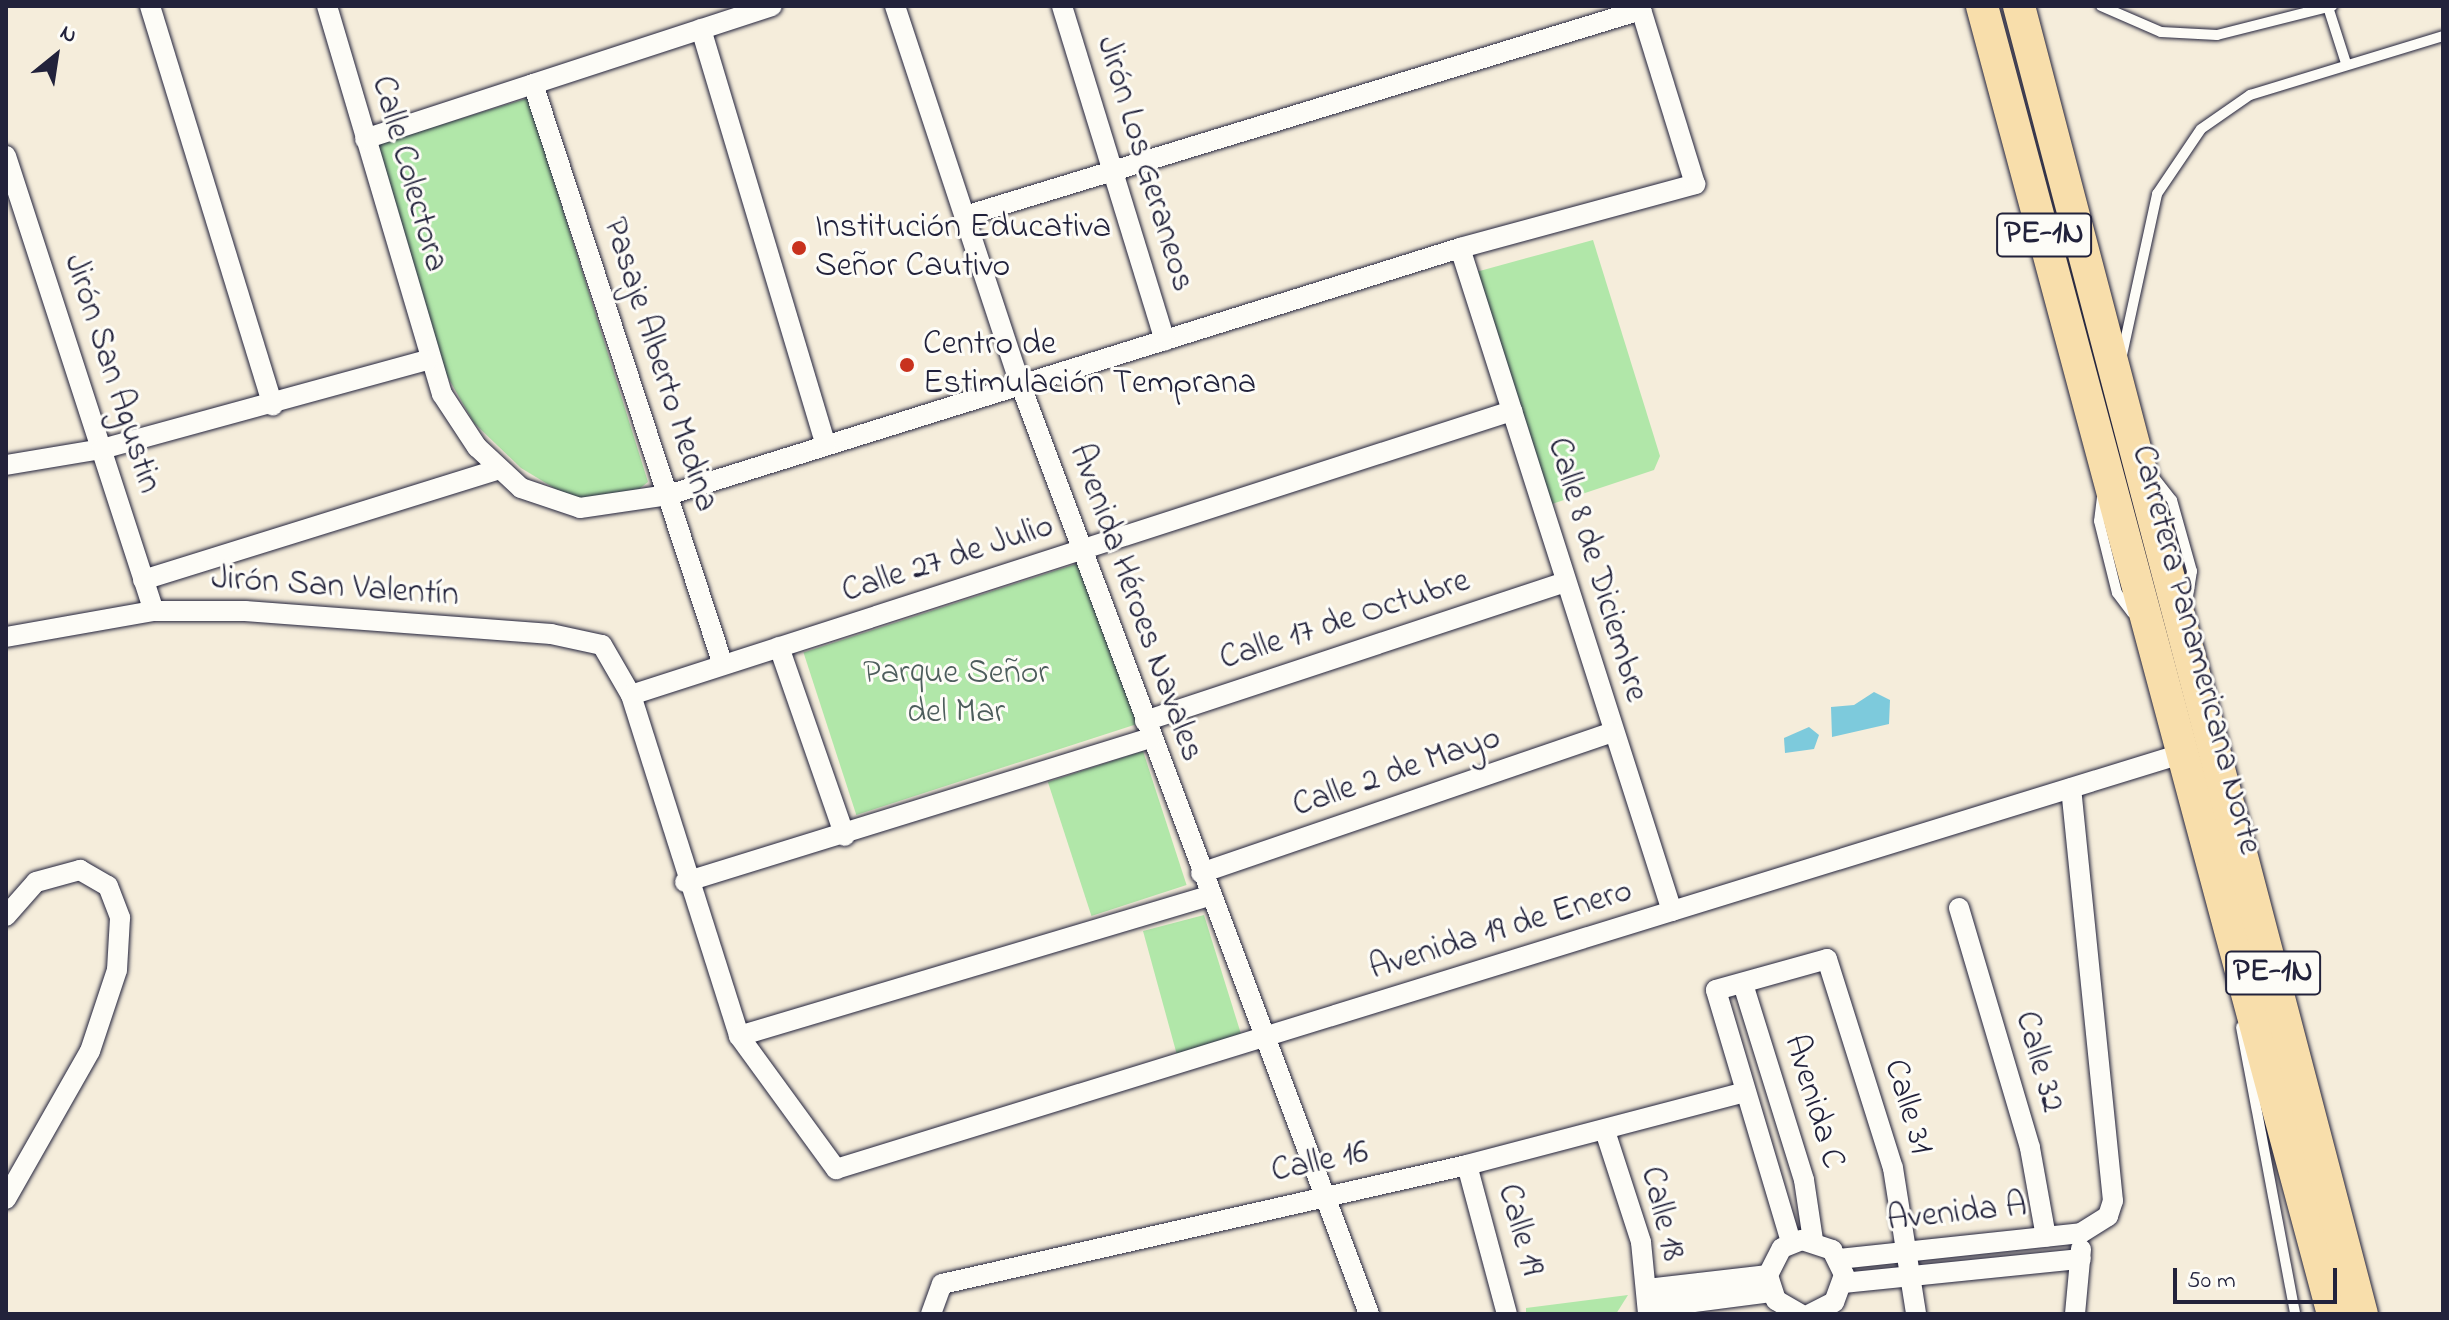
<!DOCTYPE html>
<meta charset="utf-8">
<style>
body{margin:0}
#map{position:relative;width:2449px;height:1320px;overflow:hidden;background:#f5eddb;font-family:"Indie Flower",sans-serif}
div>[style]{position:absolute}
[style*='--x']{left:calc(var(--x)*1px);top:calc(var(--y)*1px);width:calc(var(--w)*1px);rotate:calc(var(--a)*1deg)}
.green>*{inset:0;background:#b1e7a9;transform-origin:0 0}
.water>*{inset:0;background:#7dcadc}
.roads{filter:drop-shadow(0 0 2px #22223b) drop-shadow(0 0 2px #22223b)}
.service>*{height:10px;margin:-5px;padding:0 5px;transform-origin:5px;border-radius:5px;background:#fdfcf7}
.minor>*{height:20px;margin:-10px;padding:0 10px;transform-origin:10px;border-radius:10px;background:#fdfcf7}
.trunk>*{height:32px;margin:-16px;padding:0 16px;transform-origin:16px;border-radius:16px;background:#f8deab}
.dots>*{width:22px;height:22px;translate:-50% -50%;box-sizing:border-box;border:4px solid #fdfcf7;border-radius:50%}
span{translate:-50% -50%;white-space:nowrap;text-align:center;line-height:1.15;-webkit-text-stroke:6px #fdfcf7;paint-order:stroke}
.shield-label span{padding:2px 6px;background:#fdfcf7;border:2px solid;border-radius:6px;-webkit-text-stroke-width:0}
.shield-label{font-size:32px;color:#22223b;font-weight:700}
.street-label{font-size:34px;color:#22223b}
.poi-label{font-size:34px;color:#22223b}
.left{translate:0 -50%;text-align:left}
.park-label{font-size:34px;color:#4d5d5c}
.frame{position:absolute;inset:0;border:8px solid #22223b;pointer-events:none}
.north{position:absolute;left:16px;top:16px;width:80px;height:80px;-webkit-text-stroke:6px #fdfcf7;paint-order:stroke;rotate:30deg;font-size:22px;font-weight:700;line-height:32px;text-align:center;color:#22223b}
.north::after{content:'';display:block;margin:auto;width:28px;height:36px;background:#22223b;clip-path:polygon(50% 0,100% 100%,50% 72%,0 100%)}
.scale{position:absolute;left:2173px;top:1268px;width:164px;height:36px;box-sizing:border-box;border:4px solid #22223b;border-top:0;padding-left:10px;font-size:24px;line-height:28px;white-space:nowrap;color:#22223b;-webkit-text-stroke:6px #fdfcf7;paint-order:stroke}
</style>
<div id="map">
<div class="green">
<div style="clip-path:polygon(528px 98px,648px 482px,639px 489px,585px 499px,564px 494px,521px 468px,474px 423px,446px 374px,378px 144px)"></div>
<div style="clip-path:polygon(1593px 240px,1660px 456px,1654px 470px,1549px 505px,1476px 272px)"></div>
<div style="left:1085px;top:561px;width:171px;height:296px;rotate:72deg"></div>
<div style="left:1143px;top:751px;width:141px;height:100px;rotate:72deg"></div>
<div style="clip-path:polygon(1204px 915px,1241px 1034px,1180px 1066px,1143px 931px)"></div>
<div style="clip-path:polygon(1628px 1295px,1616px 1314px,1526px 1314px,1526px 1308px)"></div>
</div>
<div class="water">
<div style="clip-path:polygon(1874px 692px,1890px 700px,1889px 724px,1832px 737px,1831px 707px,1854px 705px)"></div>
<div style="clip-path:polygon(1809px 727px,1819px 735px,1814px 749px,1785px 753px,1784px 738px)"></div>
</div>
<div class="roads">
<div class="service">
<div style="--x:2101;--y:6;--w:65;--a:23.4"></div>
<div style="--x:2161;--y:32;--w:56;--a:3.1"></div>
<div style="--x:2217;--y:35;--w:119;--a:-14.2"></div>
<div style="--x:2328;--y:7;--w:59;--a:72.2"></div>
<div style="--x:2122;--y:355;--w:165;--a:-77.7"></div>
<div style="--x:2157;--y:194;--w:78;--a:-55.9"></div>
<div style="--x:2201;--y:129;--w:60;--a:-34.8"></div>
<div style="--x:2250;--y:95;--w:202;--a:-17"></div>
<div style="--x:2153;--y:476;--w:31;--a:52"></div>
<div style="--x:2172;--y:500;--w:74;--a:74.3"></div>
<div style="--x:2192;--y:571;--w:32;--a:99"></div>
<div style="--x:2102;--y:497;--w:24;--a:97"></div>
<div style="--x:2099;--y:521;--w:74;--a:76"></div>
<div style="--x:2117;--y:593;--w:25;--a:53"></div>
<div style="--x:2241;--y:1027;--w:292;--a:79.3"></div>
</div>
<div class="minor">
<div style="--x:150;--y:6;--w:418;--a:72.9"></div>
<div style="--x:327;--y:6;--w:405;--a:73.5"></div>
<div style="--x:442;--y:394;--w:64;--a:56.6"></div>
<div style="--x:477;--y:447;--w:60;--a:43"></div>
<div style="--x:521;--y:488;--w:62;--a:18.7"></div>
<div style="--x:580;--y:508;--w:89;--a:-8.4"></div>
<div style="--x:668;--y:495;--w:830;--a:-17.32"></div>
<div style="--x:1460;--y:248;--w:244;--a:-15.2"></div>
<div style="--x:1695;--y:184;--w:186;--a:-107.2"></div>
<div style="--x:895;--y:6;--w:400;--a:71.7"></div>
<div style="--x:1021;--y:386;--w:991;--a:69.44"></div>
<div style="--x:1062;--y:6;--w:350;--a:72.9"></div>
<div style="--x:701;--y:29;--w:434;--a:73.3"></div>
<div style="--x:533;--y:84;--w:611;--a:71.89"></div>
<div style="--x:365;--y:139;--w:428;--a:-18.1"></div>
<div style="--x:6;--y:156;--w:478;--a:72"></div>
<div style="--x:965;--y:216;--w:707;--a:-16.95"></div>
<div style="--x:1460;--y:248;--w:696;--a:72.27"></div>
<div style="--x:6;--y:465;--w:97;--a:-9.5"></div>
<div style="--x:102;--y:449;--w:337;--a:-15.3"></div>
<div style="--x:143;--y:580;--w:373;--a:-17.3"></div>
<div style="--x:6;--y:637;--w:150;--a:-10"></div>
<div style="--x:154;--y:611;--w:91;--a:0"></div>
<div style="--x:245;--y:611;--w:307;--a:4.3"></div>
<div style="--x:551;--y:634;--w:52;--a:12.2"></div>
<div style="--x:602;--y:645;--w:58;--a:59.9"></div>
<div style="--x:631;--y:695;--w:358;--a:72.4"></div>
<div style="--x:739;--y:1036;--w:165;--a:53.9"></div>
<div style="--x:836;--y:1169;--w:1411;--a:-17.15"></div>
<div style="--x:779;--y:647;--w:200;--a:70.8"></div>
<div style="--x:631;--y:695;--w:926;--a:-17.87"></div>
<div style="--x:1145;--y:721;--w:442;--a:-18.3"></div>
<div style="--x:1201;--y:873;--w:435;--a:-18.9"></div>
<div style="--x:685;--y:882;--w:488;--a:-17.2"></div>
<div style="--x:1959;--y:908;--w:250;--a:73.5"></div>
<div style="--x:2030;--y:1148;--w:90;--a:79.8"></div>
<div style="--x:6;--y:916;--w:45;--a:-48.6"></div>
<div style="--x:36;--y:882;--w:46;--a:-15.3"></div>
<div style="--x:80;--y:870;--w:32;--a:30"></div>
<div style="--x:108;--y:886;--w:34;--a:69"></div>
<div style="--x:120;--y:918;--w:52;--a:93.3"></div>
<div style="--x:117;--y:970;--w:85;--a:108.4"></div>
<div style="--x:90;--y:1051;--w:170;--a:119.6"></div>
<div style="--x:1743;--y:984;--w:205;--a:72.7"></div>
<div style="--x:1804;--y:1180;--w:61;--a:81.5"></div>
<div style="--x:739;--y:1036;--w:491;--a:-16.6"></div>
<div style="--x:1605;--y:1131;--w:117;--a:72"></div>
<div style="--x:1641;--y:1242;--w:72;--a:84.4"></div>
<div style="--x:1467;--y:1165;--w:154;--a:75"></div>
<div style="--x:1791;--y:1242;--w:263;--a:-106.6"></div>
<div style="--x:1716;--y:990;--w:115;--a:-15.6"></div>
<div style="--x:1827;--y:959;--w:219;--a:72.5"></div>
<div style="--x:1893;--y:1168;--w:148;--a:81"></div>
<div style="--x:1839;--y:1259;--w:243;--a:-6.1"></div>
<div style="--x:2081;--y:1233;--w:32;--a:-32"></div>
<div style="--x:2108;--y:1216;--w:16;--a:-72"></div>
<div style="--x:2113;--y:1201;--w:415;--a:-95.8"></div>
<div style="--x:1843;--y:1283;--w:239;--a:-5.8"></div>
<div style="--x:1647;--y:1289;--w:122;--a:-6.6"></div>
<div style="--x:1648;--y:1308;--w:124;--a:-7.4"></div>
<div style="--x:931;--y:1314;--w:32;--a:-70"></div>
<div style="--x:942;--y:1284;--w:538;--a:-12.77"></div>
<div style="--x:1467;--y:1165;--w:288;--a:-14.7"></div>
<div style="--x:1800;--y:1314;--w:28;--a:-150"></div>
<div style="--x:1776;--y:1300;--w:26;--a:-108"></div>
<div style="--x:1768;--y:1275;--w:30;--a:-63"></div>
<div style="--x:1782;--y:1248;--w:22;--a:-22"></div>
<div style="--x:1802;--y:1240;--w:32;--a:18"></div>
<div style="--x:1832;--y:1250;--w:28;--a:64"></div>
<div style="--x:1844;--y:1275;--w:29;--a:110"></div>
<div style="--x:1834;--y:1302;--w:27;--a:153"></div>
<div style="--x:2075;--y:1314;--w:65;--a:-84.7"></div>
</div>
<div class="trunk">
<div style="--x:1982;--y:6;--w:1354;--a:74.98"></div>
<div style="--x:2019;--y:6;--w:1352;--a:75.31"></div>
</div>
</div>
<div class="dots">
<div style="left:799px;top:248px;background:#c8321e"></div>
<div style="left:907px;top:365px;background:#c8321e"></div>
</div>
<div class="shield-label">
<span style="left:2044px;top:235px">PE-1N</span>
<span style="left:2273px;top:973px">PE-1N</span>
</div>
<div class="street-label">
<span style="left:1144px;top:164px;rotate:73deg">Jirón Los Geraneos</span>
<span style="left:408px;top:174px;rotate:74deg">Calle Colectora</span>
<span style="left:659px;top:365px;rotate:72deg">Pasaje Alberto Medina</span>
<span style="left:111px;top:374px;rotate:72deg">Jirón San Agustin</span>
<span style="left:948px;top:560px;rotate:-18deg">Calle 27 de Julio</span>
<span style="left:1596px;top:570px;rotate:73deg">Calle 8 de Diciembre</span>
<span style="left:335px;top:588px;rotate:4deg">Jirón San Valentín</span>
<span style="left:1135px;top:603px;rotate:70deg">Avenida Héroes Navales</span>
<span style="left:1345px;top:621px;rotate:-18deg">Calle 17 de Octubre</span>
<span style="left:2195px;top:650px;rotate:75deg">Carretera Panamericana Norte</span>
<span style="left:1397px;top:773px;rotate:-19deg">Calle 2 de Mayo</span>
<span style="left:1501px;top:931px;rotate:-17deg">Avenida 19 de Enero</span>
<span style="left:2038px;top:1062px;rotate:74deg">Calle 32</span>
<span style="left:1813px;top:1102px;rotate:73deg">Avenida C</span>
<span style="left:1907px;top:1107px;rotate:73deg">Calle 31</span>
<span style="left:1320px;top:1163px;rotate:-12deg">Calle 16</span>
<span style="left:1661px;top:1214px;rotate:76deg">Calle 18</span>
<span style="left:1957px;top:1214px;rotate:-6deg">Avenida A</span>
<span style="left:1519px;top:1230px;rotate:74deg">Calle 19</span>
</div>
<div class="poi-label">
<span class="left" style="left:815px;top:248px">Institución Educativa<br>Señor Cautivo</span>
<span class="left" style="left:923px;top:365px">Centro de<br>Estimulación Temprana</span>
</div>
<div class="park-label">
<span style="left:956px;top:694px">Parque Señor<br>del Mar</span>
</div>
<div class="frame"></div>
<div class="north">N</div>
<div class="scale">50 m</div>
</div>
